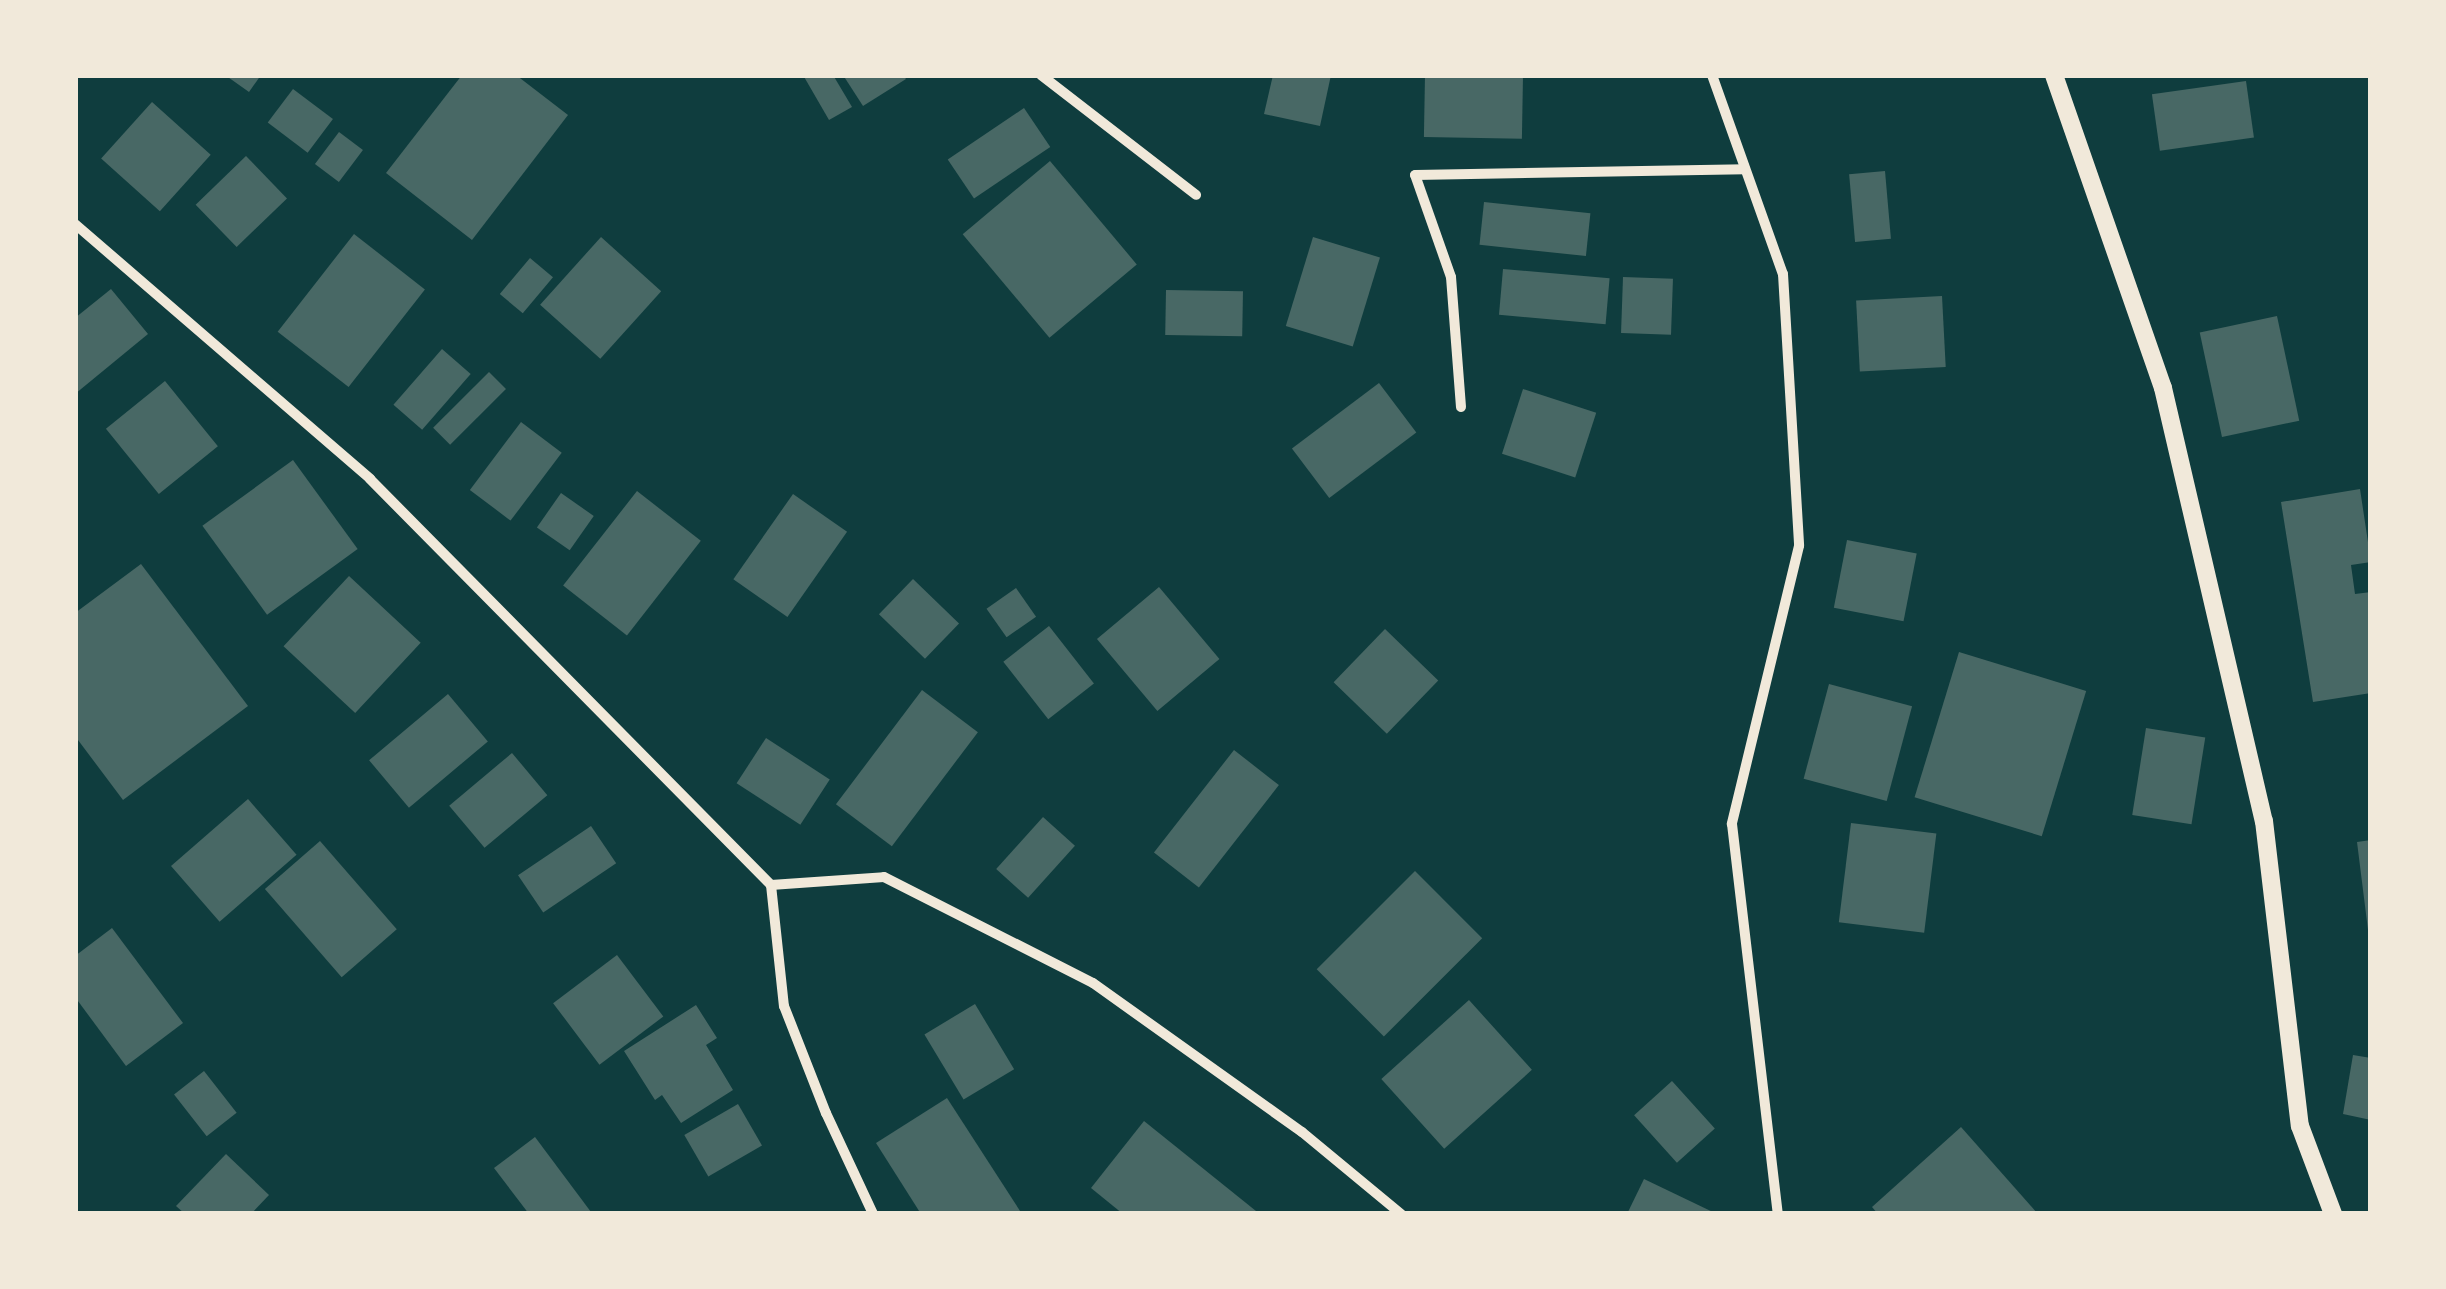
<!DOCTYPE html>
<style>
body{margin:0}
#map{position:relative;width:2446px;height:1289px;overflow:hidden;background:#0f3d3e;font-family:Lato,sans-serif}
div>[style]{position:absolute}
[style*='--x']{left:calc(var(--x)*1px);top:calc(var(--y)*1px);width:calc(var(--w)*1px);rotate:calc(var(--a)*1deg)}
.building>*{inset:0;background:#486865;transform-origin:0 0}
.minor>*{height:10px;margin:-5px;padding:0 5px;transform-origin:5px;border-radius:5px;background:#f1e9da}
.tertiary>*{height:18px;margin:-9px;padding:0 9px;transform-origin:9px;border-radius:9px;background:#f1e9da}
span{translate:-50% -50%;white-space:nowrap;text-align:center;line-height:1.15;-webkit-text-stroke:10px #f1e9da;paint-order:stroke}
.frame{position:absolute;inset:0;border:78px solid #f1e9da;pointer-events:none}
</style>
<div id="map">
<div class="building">
<div style="clip-path:polygon(225px 75px,261px 75px,249px 92px)"></div>
<div style="clip-path:polygon(462px 75px,516px 75px,568px 115px,472px 240px,386px 173px)"></div>
<div style="clip-path:polygon(803px 75px,833px 75px,852px 107px,829px 120px)"></div>
<div style="clip-path:polygon(843px 75px,903px 75px,906px 79px,863px 106px)"></div>
<div style="clip-path:polygon(1273px 75px,1331px 75px,1320px 126px,1264px 114px)"></div>
<div style="left:1425px;top:75px;width:98px;height:62px;rotate:1deg"></div>
<div style="left:2246px;top:81px;width:57px;height:95px;rotate:82deg"></div>
<div style="left:293px;top:89px;width:50px;height:42px;rotate:37deg"></div>
<div style="left:152px;top:102px;width:79px;height:76px;rotate:42deg"></div>
<div style="left:1024px;top:108px;width:47px;height:92px;rotate:56deg"></div>
<div style="left:339px;top:132px;width:30px;height:40px;rotate:37deg"></div>
<div style="left:246px;top:156px;width:59px;height:70px;rotate:46deg"></div>
<div style="left:1050px;top:161px;width:135px;height:114px;rotate:50deg"></div>
<div style="left:1885px;top:171px;width:68px;height:36px;rotate:85deg"></div>
<div style="left:1484px;top:202px;width:107px;height:43px;rotate:6deg"></div>
<div style="left:354px;top:234px;width:90px;height:124px;rotate:38deg"></div>
<div style="left:601px;top:237px;width:81px;height:91px;rotate:42deg"></div>
<div style="left:1313px;top:237px;width:70px;height:93px;rotate:17deg"></div>
<div style="left:530px;top:258px;width:30px;height:47px;rotate:40deg"></div>
<div style="left:1503px;top:269px;width:107px;height:46px;rotate:5deg"></div>
<div style="left:1623px;top:277px;width:50px;height:56px;rotate:2deg"></div>
<div style="clip-path:polygon(111px 289px,148px 334px,75px 394px,75px 318px)"></div>
<div style="left:1166px;top:290px;width:77px;height:45px;rotate:1deg"></div>
<div style="left:1942px;top:296px;width:71px;height:86px;rotate:87deg"></div>
<div style="left:2277px;top:316px;width:107px;height:79px;rotate:78deg"></div>
<div style="left:442px;top:349px;width:38px;height:74px;rotate:41deg"></div>
<div style="left:489px;top:372px;width:24px;height:79px;rotate:45deg"></div>
<div style="left:165px;top:381px;width:84px;height:76px;rotate:51deg"></div>
<div style="left:1379px;top:383px;width:62px;height:109px;rotate:53deg"></div>
<div style="left:1523px;top:389px;width:77px;height:68px;rotate:18deg"></div>
<div style="left:521px;top:422px;width:51px;height:85px;rotate:37deg"></div>
<div style="left:293px;top:460px;width:110px;height:112px;rotate:54deg"></div>
<div style="clip-path:polygon(2360px 489px,2371px 562px,2351px 565px,2355px 594px,2371px 592px,2371px 693px,2313px 702px,2281px 502px)"></div>
<div style="left:637px;top:491px;width:81px;height:120px;rotate:38deg"></div>
<div style="left:561px;top:493px;width:40px;height:42px;rotate:35deg"></div>
<div style="left:793px;top:494px;width:66px;height:104px;rotate:35deg"></div>
<div style="left:1847px;top:540px;width:71px;height:69px;rotate:11deg"></div>
<div style="clip-path:polygon(141px 564px,248px 706px,123px 800px,75px 736px,75px 613px)"></div>
<div style="left:349px;top:576px;width:98px;height:96px;rotate:43deg"></div>
<div style="left:913px;top:579px;width:64px;height:49px;rotate:44deg"></div>
<div style="left:1159px;top:587px;width:94px;height:81px;rotate:50deg"></div>
<div style="left:1016px;top:588px;width:35px;height:36px;rotate:55deg"></div>
<div style="left:1049px;top:626px;width:73px;height:58px;rotate:52deg"></div>
<div style="left:1385px;top:629px;width:74px;height:74px;rotate:44deg"></div>
<div style="left:1959px;top:652px;width:133px;height:152px;rotate:17deg"></div>
<div style="left:1829px;top:684px;width:86px;height:98px;rotate:15deg"></div>
<div style="left:922px;top:690px;width:70px;height:143px;rotate:37deg"></div>
<div style="left:448px;top:694px;width:62px;height:103px;rotate:50deg"></div>
<div style="left:2146px;top:728px;width:60px;height:88px;rotate:9deg"></div>
<div style="left:766px;top:738px;width:76px;height:54px;rotate:33deg"></div>
<div style="left:1234px;top:750px;width:57px;height:130px;rotate:38deg"></div>
<div style="left:512px;top:753px;width:55px;height:82px;rotate:50deg"></div>
<div style="left:248px;top:799px;width:74px;height:102px;rotate:49deg"></div>
<div style="left:1043px;top:817px;width:43px;height:70px;rotate:42deg"></div>
<div style="left:1851px;top:823px;width:86px;height:100px;rotate:7deg"></div>
<div style="left:591px;top:826px;width:45px;height:88px;rotate:56deg"></div>
<div style="clip-path:polygon(2371px 840px,2371px 937px,2369px 938px,2357px 842px)"></div>
<div style="left:320px;top:841px;width:117px;height:73px;rotate:49deg"></div>
<div style="left:1415px;top:871px;width:95px;height:139px;rotate:45deg"></div>
<div style="clip-path:polygon(112px 928px,183px 1023px,126px 1066px,75px 997px,75px 956px)"></div>
<div style="left:617px;top:955px;width:77px;height:80px;rotate:53deg"></div>
<div style="left:1469px;top:1000px;width:94px;height:118px;rotate:48deg"></div>
<div style="left:975px;top:1004px;width:76px;height:59px;rotate:59deg"></div>
<div style="clip-path:polygon(696px 1005px,717px 1038px,706px 1045px,733px 1090px,681px 1123px,662px 1095px,655px 1100px,624px 1051px)"></div>
<div style="clip-path:polygon(2353px 1055px,2371px 1058px,2371px 1120px,2343px 1114px)"></div>
<div style="left:204px;top:1071px;width:53px;height:38px;rotate:52deg"></div>
<div style="left:1672px;top:1081px;width:64px;height:51px;rotate:48deg"></div>
<div style="clip-path:polygon(947px 1098px,958px 1115px,1022px 1214px,921px 1214px,876px 1143px)"></div>
<div style="left:738px;top:1104px;width:48px;height:62px;rotate:60deg"></div>
<div style="clip-path:polygon(1144px 1121px,1256px 1211px,1253px 1214px,1123px 1214px,1091px 1188px)"></div>
<div style="clip-path:polygon(1961px 1127px,2038px 1214px,1878px 1214px,1872px 1207px)"></div>
<div style="clip-path:polygon(535px 1137px,591px 1212px,588px 1214px,529px 1214px,494px 1168px)"></div>
<div style="clip-path:polygon(226px 1154px,269px 1195px,251px 1214px,185px 1214px,176px 1206px)"></div>
<div style="clip-path:polygon(1644px 1179px,1717px 1214px,1627px 1214px)"></div>
</div>
<div class="minor">
<div style="--x:1041;--y:75;--w:196;--a:37.7"></div>
<div style="--x:1712;--y:75;--w:211;--a:70.4"></div>
<div style="--x:1783;--y:274;--w:272;--a:86.6"></div>
<div style="--x:1799;--y:546;--w:286;--a:103.6"></div>
<div style="--x:1732;--y:824;--w:393;--a:83.3"></div>
<div style="--x:75;--y:224;--w:390;--a:40.8"></div>
<div style="--x:370;--y:479;--w:571;--a:45.35"></div>
<div style="--x:771;--y:885;--w:113;--a:-4"></div>
<div style="--x:884;--y:877;--w:234;--a:26.9"></div>
<div style="--x:1093;--y:983;--w:257;--a:35.5"></div>
<div style="--x:1302;--y:1132;--w:129;--a:39.6"></div>
<div style="--x:1461;--y:407;--w:130;--a:-94.4"></div>
<div style="--x:1451;--y:277;--w:108;--a:-109.4"></div>
<div style="--x:1415;--y:175;--w:330;--a:-1"></div>
<div style="--x:771;--y:885;--w:122;--a:83.9"></div>
<div style="--x:784;--y:1006;--w:115;--a:68.6"></div>
<div style="--x:826;--y:1113;--w:111;--a:65"></div>
</div>
<div class="tertiary">
<div style="--x:2054;--y:75;--w:331;--a:70.8"></div>
<div style="--x:2163;--y:388;--w:445;--a:76.9"></div>
<div style="--x:2264;--y:821;--w:307;--a:83.3"></div>
<div style="--x:2300;--y:1126;--w:94;--a:69.4"></div>
</div>
<div class="frame"></div>
</div>
